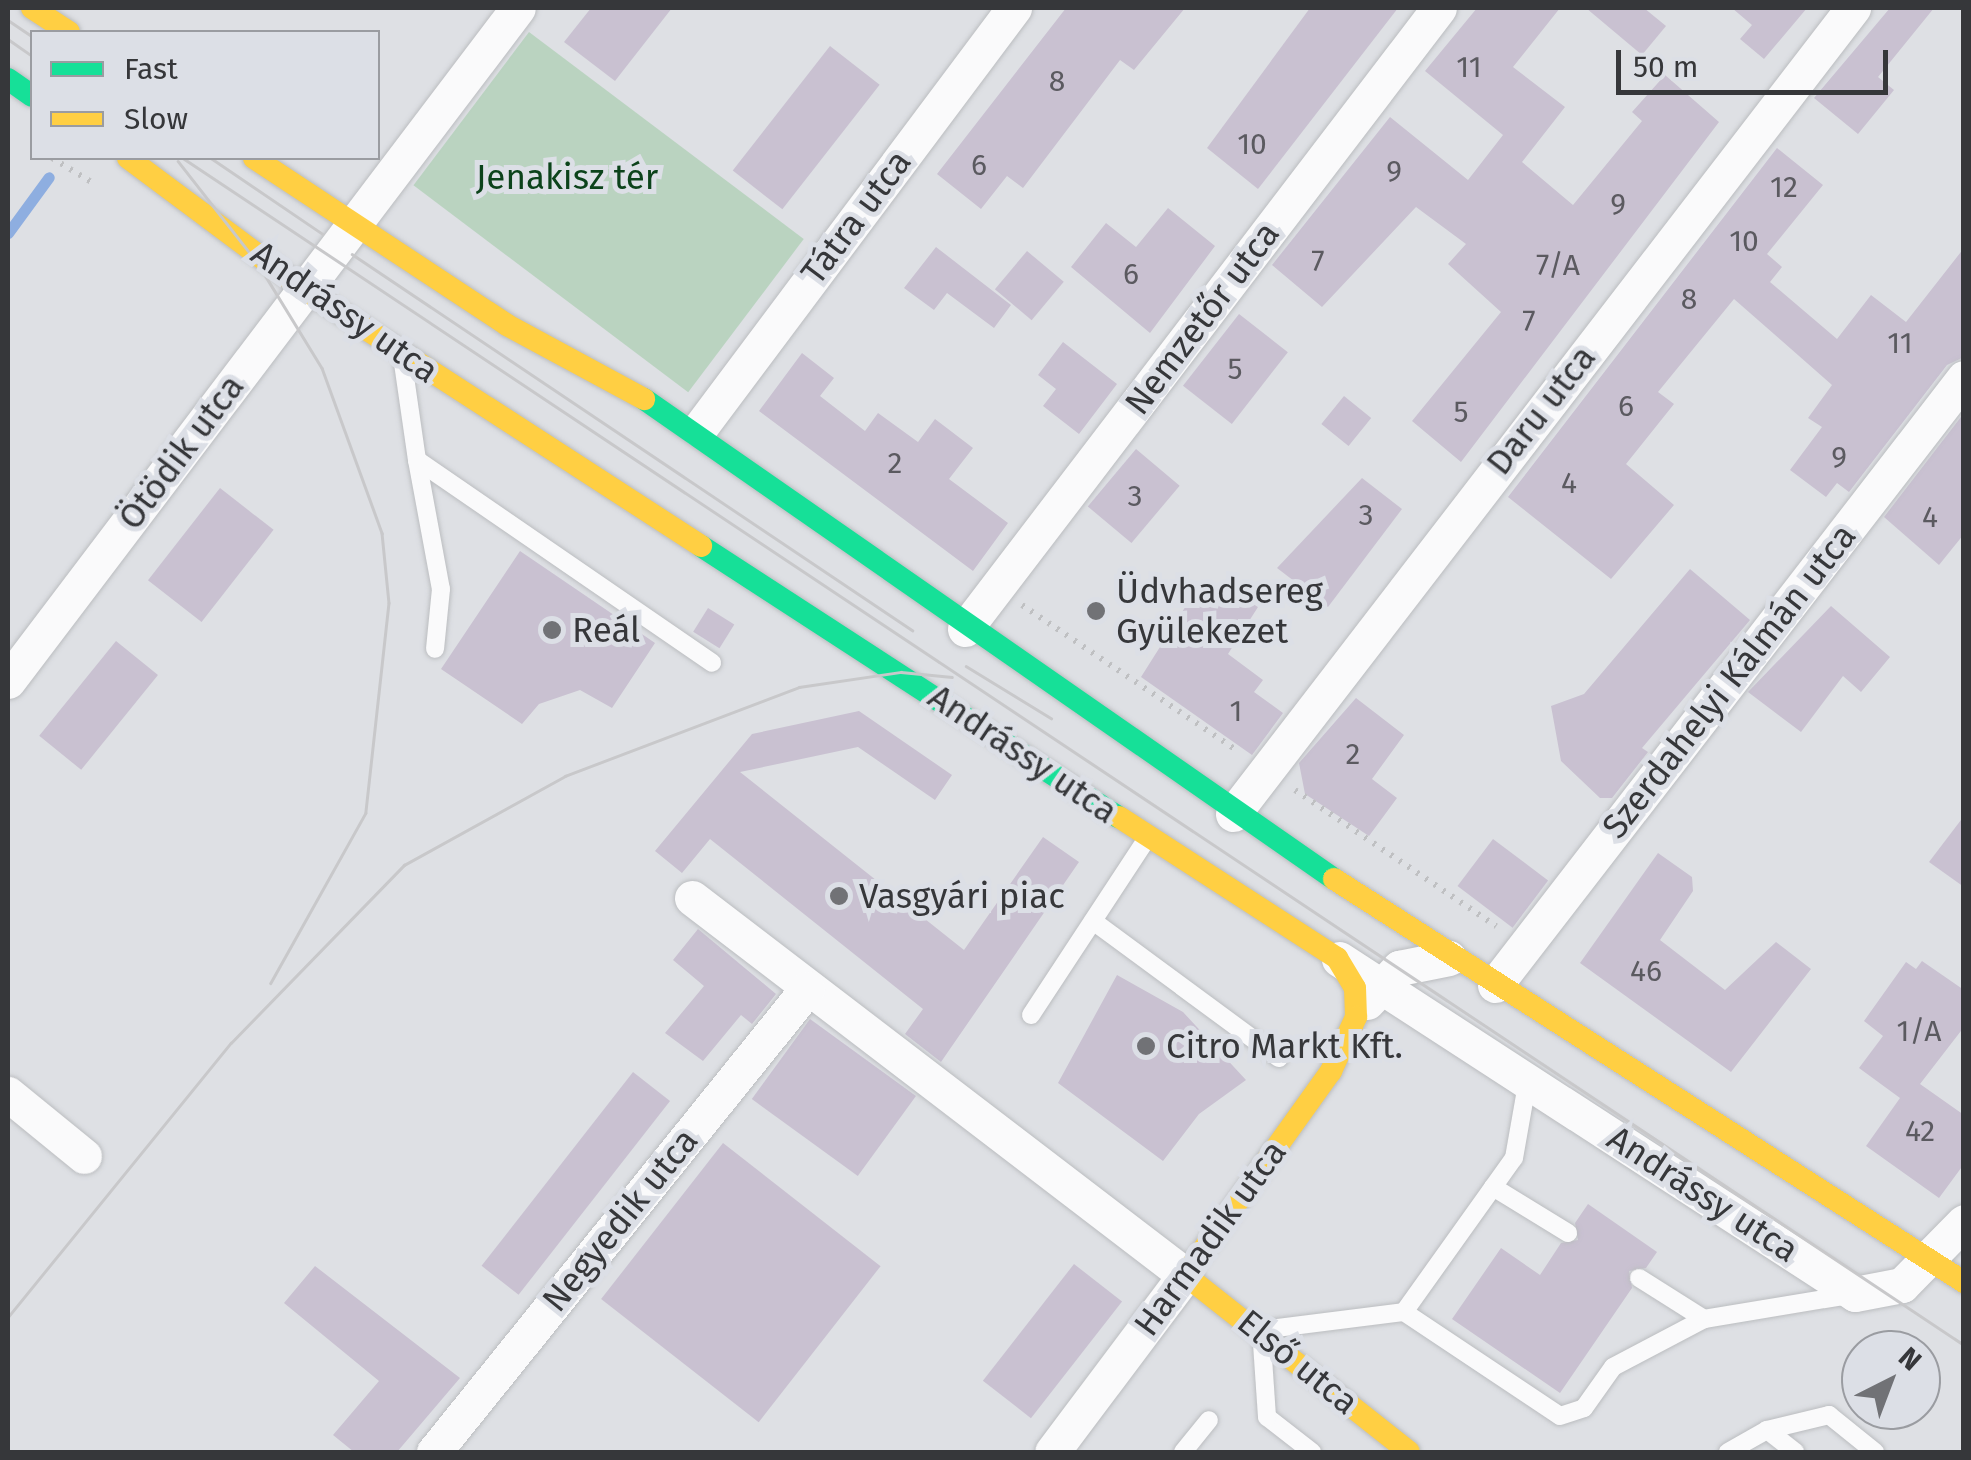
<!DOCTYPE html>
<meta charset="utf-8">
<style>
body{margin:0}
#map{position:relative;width:1971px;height:1460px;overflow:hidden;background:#dee0e4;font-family:"Fira Sans",sans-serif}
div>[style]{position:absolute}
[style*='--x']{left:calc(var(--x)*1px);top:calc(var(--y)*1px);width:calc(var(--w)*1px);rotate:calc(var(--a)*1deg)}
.green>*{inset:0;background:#bad3c0;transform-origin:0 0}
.stream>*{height:11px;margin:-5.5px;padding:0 5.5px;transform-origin:5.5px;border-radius:5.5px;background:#8eaee0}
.building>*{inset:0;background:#c9c1d1;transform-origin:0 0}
.path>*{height:6px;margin-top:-3px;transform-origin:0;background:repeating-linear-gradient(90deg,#bfc0c2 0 2.5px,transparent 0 10.5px)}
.roads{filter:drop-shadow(0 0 2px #bbbdc0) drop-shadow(0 0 2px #bbbdc0)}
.lane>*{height:18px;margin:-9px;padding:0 9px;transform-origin:9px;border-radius:9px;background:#fafafb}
.street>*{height:35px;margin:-17.5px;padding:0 17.5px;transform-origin:17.5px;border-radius:17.5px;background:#fafafb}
.fast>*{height:22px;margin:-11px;padding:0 11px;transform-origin:11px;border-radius:11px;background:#16e098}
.slow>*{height:22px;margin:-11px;padding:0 11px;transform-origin:11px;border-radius:11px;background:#ffcf43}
.tram>*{height:2.5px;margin:-1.25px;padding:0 1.25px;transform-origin:1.25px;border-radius:1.25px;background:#c8c8ca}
.dots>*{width:28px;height:28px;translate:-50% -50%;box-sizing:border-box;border:5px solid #dcdfe6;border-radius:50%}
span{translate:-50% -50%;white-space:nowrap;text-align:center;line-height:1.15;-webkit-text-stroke:10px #dcdfe6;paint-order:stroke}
.number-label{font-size:30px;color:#5b5a60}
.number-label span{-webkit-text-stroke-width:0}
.park-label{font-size:35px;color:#0c431b}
.street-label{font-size:35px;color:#36373a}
.poi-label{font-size:35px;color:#36373a}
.left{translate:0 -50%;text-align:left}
.frame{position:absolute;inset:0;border:10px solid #36373a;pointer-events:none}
.legend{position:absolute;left:30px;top:30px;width:350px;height:130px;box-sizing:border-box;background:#dcdfe6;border:2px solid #9a9ca1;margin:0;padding:12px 18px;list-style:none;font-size:30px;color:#36373a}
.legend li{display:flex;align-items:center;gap:20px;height:50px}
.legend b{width:50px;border:2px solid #9a9ca1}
.north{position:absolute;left:1841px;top:1330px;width:100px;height:100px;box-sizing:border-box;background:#dcdfe6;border:2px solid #9a9ca1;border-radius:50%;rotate:42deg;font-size:28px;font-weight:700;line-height:40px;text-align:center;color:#36373a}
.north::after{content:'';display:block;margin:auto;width:35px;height:45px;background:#717276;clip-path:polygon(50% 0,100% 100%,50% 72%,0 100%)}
.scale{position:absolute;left:1616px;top:50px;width:272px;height:45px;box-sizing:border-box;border:5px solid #36373a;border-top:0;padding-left:12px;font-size:30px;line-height:35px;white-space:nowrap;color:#36373a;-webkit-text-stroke:8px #dcdfe6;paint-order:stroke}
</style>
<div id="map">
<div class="green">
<div style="left:529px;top:32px;width:344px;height:192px;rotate:37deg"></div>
</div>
<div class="stream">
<div style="--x:8;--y:233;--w:69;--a:-53.8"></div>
</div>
<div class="building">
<div style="clip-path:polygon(591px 8px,672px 8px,615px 81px,564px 42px)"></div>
<div style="clip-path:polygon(1066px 8px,1185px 8px,1134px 70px,1120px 60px,1023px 188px,1007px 176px,981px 209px,937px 174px)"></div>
<div style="clip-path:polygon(1310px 8px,1398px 8px,1258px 189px,1207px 148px)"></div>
<div style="clip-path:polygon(1477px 8px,1560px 8px,1513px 67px,1565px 107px,1522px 162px,1573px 205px,1642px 121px,1632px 112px,1665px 75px,1719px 122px,1461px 462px,1412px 421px,1501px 312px,1448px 264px,1466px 244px,1416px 207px,1322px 307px,1272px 265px,1390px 117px,1468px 180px,1503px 135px,1425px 71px)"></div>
<div style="clip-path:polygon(1586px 8px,1644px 8px,1666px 26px,1642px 55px)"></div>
<div style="clip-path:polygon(1732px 8px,1807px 8px,1764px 59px,1740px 39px,1752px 25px)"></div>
<div style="clip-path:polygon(1890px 8px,1934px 8px,1878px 77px,1894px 90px,1858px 134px,1814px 98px)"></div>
<div style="left:830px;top:46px;width:63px;height:158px;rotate:38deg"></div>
<div style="clip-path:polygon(1777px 148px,1823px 185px,1767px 254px,1782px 267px,1770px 282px,1837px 339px,1871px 295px,1906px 322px,1964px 248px,1964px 357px,1947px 365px,1849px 492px,1837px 483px,1826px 497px,1790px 470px,1822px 427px,1808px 418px,1832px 385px,1734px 299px,1658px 392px,1674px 404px,1626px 464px,1674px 505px,1611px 579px,1508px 497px)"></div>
<div style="clip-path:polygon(1168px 208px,1215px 246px,1150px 333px,1071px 267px,1106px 223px,1136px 247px)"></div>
<div style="clip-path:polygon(936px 247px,1011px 305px,994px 328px,947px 293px,934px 310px,904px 288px)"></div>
<div style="left:1027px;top:251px;width:48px;height:50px;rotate:40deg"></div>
<div style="left:1239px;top:314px;width:62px;height:91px;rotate:38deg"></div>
<div style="clip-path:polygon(1063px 342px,1117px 384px,1079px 434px,1043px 406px,1056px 389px,1038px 375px)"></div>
<div style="clip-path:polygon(802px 353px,834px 378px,820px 396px,865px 431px,878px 413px,918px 442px,935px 419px,973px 448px,949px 479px,1008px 523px,973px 571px,759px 411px)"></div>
<div style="left:1344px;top:396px;width:35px;height:36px;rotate:39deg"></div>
<div style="clip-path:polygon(1964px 413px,1964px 534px,1939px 565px,1884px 517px)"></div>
<div style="left:1136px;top:449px;width:57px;height:75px;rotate:40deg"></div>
<div style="clip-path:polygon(1362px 478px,1402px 509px,1328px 607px,1277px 568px)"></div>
<div style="left:220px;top:488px;width:68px;height:117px;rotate:38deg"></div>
<div style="clip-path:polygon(520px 551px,655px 643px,612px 708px,580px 690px,539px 704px,522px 724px,441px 669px)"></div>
<div style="clip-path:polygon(1690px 569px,1750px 620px,1642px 748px,1648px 752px,1612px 798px,1600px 798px,1561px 761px,1551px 706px,1584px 694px)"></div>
<div style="clip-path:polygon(1196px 590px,1222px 606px,1232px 591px,1258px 607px,1228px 654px,1263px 680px,1254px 692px,1283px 713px,1252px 755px,1141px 677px)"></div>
<div style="clip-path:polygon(1831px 606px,1890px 657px,1861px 692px,1843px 676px,1801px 732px,1748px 692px)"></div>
<div style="left:708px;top:608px;width:31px;height:28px;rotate:32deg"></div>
<div style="left:116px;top:641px;width:54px;height:122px;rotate:39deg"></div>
<div style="clip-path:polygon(1356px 698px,1404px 735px,1372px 779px,1397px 798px,1369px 836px,1305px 794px,1299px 763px)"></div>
<div style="clip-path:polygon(859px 711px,952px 775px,935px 800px,858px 747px,740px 772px,964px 950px,1043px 837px,1079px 862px,941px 1062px,905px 1034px,923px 1009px,710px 839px,682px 873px,655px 851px,752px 734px)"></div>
<div style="clip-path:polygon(1964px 816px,1964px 887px,1929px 862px)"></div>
<div style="left:1493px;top:839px;width:69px;height:59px;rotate:37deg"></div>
<div style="clip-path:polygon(1658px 853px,1692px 877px,1693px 891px,1660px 940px,1725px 990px,1776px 942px,1811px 969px,1731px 1072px,1580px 963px)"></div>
<div style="clip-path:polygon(698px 929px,776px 994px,752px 1024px,741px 1015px,703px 1061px,665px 1033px,704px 986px,673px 960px)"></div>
<div style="clip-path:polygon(1922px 961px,1964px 990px,1964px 1027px,1920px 1084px,1964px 1115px,1964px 1164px,1939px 1198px,1866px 1146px,1900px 1098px,1859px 1068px,1883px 1036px,1864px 1021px,1906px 962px,1916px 969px)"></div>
<div style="clip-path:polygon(1117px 975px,1183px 1012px,1246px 1080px,1199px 1114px,1163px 1161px,1058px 1083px)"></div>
<div style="left:810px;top:1019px;width:131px;height:99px;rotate:36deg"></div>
<div style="left:633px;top:1072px;width:47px;height:246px;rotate:38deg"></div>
<div style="left:723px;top:1143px;width:200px;height:198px;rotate:38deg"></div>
<div style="clip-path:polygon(1588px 1204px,1657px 1252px,1646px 1268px,1629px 1271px,1632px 1288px,1560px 1393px,1452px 1319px,1501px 1248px,1540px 1275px,1561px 1243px,1578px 1240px,1575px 1223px)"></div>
<div style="left:1074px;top:1264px;width:61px;height:148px;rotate:38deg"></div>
<div style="clip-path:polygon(315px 1266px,460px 1378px,397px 1452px,354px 1452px,333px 1435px,379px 1381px,284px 1303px)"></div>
</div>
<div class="path">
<div style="--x:52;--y:158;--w:48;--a:31.4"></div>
<div style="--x:1022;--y:605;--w:262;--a:34.1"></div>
<div style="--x:1295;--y:790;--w:243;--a:34.1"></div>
</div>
<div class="roads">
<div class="lane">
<div style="--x:403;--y:363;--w:98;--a:81.8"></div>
<div style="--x:417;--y:460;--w:358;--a:34.5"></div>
<div style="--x:417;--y:460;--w:131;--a:79.5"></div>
<div style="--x:441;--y:589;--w:60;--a:95.7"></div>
<div style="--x:1093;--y:921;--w:231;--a:36.4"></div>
<div style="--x:1031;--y:1015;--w:213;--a:-56.7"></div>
<div style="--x:1493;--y:1187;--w:88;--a:31.5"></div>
<div style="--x:1639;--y:1278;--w:77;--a:32.2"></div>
<div style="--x:1404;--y:1312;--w:189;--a:-54.5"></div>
<div style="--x:1514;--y:1158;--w:80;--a:-80"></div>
<div style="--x:1767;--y:1430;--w:36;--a:38"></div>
<div style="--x:1183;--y:1452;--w:41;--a:-50.9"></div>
<div style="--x:1312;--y:1452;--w:57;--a:-142.1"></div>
<div style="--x:1267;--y:1417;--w:87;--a:-93.9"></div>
<div style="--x:1261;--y:1330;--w:144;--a:-7.2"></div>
<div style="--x:1404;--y:1312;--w:187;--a:33.7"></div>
<div style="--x:1560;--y:1416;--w:25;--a:-18"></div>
<div style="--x:1584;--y:1408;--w:50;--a:-54.7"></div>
<div style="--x:1613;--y:1367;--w:103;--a:-27.8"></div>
<div style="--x:1704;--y:1319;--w:153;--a:-9.4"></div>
<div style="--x:1728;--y:1452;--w:45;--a:-29.4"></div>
<div style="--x:1767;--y:1430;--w:64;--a:-13.6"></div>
<div style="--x:1829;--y:1415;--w:59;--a:38.8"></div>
</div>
<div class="street">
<div style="--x:699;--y:429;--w:526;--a:-53.2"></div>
<div style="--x:965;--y:629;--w:781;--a:-52.65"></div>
<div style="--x:8;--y:681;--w:844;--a:-52.85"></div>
<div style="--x:1233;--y:814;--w:1017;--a:-52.43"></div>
<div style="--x:692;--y:898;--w:621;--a:37.41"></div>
<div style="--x:1185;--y:1275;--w:221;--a:126.9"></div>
<div style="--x:1339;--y:959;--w:615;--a:32.99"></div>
<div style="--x:1855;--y:1294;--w:48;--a:-10.8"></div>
<div style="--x:1902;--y:1285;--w:88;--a:-45.5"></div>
<div style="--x:1495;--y:985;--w:767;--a:-52.31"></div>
<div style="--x:1367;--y:1002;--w:47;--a:-46.7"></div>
<div style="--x:1399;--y:968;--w:51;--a:-11.3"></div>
<div style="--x:8;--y:1094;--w:98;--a:39.2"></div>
<div style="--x:434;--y:1452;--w:595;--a:-51.14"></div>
</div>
<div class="fast">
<div style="--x:8;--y:79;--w:29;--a:35"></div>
<div style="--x:644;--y:399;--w:841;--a:34.82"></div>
<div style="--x:701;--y:546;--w:498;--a:33"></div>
</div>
<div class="slow">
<div style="--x:32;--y:8;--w:44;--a:33"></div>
<div style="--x:128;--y:158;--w:219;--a:36.7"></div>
<div style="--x:304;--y:289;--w:473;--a:32.9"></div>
<div style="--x:254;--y:158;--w:303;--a:33.4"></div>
<div style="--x:507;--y:325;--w:156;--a:28.4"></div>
<div style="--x:1119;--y:817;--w:260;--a:32.9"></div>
<div style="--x:1337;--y:958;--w:35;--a:59"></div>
<div style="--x:1355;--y:988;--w:29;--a:88"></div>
<div style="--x:1356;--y:1017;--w:60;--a:114.8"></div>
<div style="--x:1331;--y:1071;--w:251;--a:125.6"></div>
<div style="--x:1185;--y:1275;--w:285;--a:38.3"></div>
<div style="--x:1334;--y:879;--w:748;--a:32.61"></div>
</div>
</div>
<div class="tram">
<div style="--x:8;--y:20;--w:29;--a:34"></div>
<div style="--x:8;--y:39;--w:29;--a:35"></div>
<div style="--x:183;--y:158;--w:2140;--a:33.68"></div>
<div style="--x:211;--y:158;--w:135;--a:34.2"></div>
<div style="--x:178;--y:161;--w:128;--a:52"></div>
<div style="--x:257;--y:262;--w:124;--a:58.5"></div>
<div style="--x:322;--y:368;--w:176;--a:70"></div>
<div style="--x:382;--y:533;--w:70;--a:84.3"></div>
<div style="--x:389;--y:603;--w:211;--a:96.3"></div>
<div style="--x:366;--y:813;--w:195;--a:119.2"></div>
<div style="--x:352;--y:254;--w:675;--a:33.88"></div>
<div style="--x:966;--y:666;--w:100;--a:31.5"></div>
<div style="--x:8;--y:1317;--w:353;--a:-50.9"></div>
<div style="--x:231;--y:1043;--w:248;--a:-45.8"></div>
<div style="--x:404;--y:865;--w:184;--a:-28.9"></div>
<div style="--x:565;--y:776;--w:250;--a:-20.8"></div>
<div style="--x:799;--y:687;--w:103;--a:-8.4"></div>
<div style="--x:901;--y:672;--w:51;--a:5.6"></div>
</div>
<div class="dots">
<div style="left:1096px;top:611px;background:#717276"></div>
<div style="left:552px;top:630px;background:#717276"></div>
<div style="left:839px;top:896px;background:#717276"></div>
<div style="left:1146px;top:1046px;background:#717276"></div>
</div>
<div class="number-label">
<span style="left:1469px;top:67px">11</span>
<span style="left:1057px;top:81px">8</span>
<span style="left:1252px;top:144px">10</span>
<span style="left:979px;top:165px">6</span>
<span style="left:1394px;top:171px">9</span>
<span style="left:1784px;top:187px">12</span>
<span style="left:1618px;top:204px">9</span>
<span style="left:1744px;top:241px">10</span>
<span style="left:1318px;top:261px">7</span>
<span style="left:1558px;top:265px">7/A</span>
<span style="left:1131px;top:274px">6</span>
<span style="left:1689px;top:299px">8</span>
<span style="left:1529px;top:321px">7</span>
<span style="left:1900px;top:343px">11</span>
<span style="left:1235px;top:369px">5</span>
<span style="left:1626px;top:406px">6</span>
<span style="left:1461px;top:412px">5</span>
<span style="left:1839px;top:457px">9</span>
<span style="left:895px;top:463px">2</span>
<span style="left:1569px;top:483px">4</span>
<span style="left:1135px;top:496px">3</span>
<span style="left:1366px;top:515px">3</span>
<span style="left:1930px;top:517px">4</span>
<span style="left:1236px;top:711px">1</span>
<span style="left:1353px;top:754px">2</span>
<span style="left:1646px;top:971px">46</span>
<span style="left:1919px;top:1031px">1/A</span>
<span style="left:1920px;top:1131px">42</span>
</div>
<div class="park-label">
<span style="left:567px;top:177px">Jenakisz tér</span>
</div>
<div class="street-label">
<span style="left:856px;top:217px;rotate:-53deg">Tátra utca</span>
<span style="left:345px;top:312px;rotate:35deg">Andrássy utca</span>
<span style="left:1202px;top:318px;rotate:-53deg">Nemzetőr utca</span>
<span style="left:1541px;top:410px;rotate:-52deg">Daru utca</span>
<span style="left:181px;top:452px;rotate:-53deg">Ötödik utca</span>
<span style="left:1729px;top:681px;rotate:-52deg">Szerdahelyi Kálmán utca</span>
<span style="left:1023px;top:754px;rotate:34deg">Andrássy utca</span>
<span style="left:1703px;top:1194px;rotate:33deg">Andrássy utca</span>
<span style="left:620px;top:1220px;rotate:-51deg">Negyedik utca</span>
<span style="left:1210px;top:1238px;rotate:-54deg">Harmadik utca</span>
<span style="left:1298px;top:1362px;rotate:39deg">Első utca</span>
</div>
<div class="poi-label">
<span class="left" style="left:1116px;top:611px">Üdvhadsereg<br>Gyülekezet</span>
<span class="left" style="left:572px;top:630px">Reál</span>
<span class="left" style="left:859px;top:896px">Vasgyári piac</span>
<span class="left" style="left:1166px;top:1046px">Citro Markt Kft.</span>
</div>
<div class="frame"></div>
<ul class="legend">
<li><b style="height:12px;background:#16e098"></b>Fast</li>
<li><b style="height:12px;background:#ffcf43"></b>Slow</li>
</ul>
<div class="north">N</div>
<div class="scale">50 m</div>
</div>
